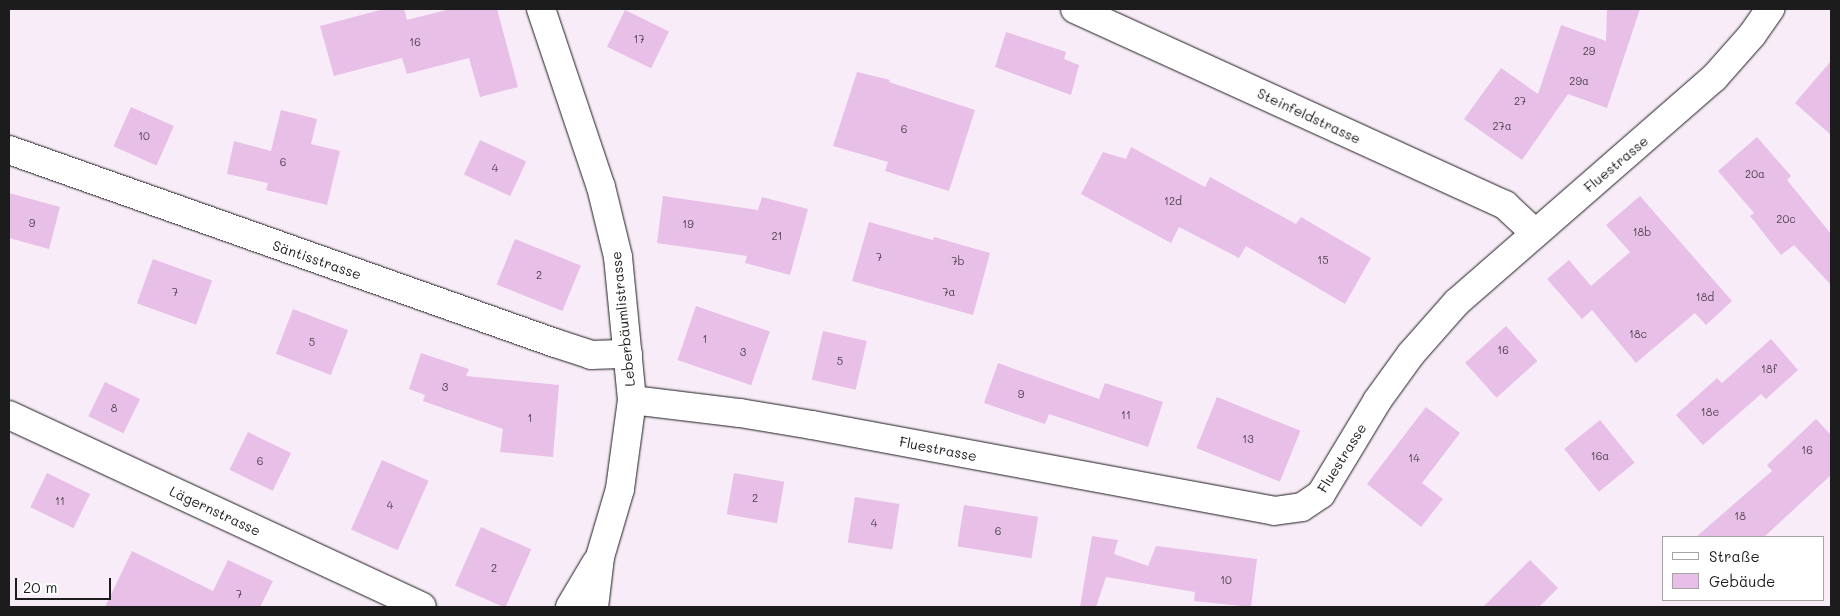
<!DOCTYPE html>
<meta charset="utf-8">
<style>
body{margin:0}
#map{position:relative;width:1840px;height:616px;overflow:hidden;background:#f8ecf8;font-family:Mali,sans-serif}
div>[style]{position:absolute}
[style*='--x']{left:calc(var(--x)*1px);top:calc(var(--y)*1px);width:calc(var(--w)*1px);rotate:calc(var(--a)*1deg)}
.building>*{inset:0;background:#e8bfe7;transform-origin:0 0}
.roads{filter:drop-shadow(0 0 1px #1c1c1c) drop-shadow(0 0 1px #1c1c1c)}
.minor>*{height:28px;margin:-14px;padding:0 14px;transform-origin:14px;border-radius:14px;background:#fff}
span{translate:-50% -50%;white-space:nowrap;text-align:center;line-height:1.15;-webkit-text-stroke:4px #fff;paint-order:stroke}
.number-label{font-size:11px;color:#4f454f}
.number-label span{-webkit-text-stroke-width:0}
.street-label{font-size:14px;color:#1c1c1c}
.frame{position:absolute;inset:0;border:10px solid #1c1c1c;pointer-events:none}
.legend{position:absolute;left:1662px;top:536px;width:162px;height:65px;box-sizing:border-box;background:#fff;border:1px solid #a4a4a4;margin:0;padding:6px 9px;list-style:none;font-size:15px;color:#1c1c1c}
.legend li{display:flex;align-items:center;gap:10px;height:25px}
.legend b{width:25px;border:1px solid #a4a4a4}
.scale{position:absolute;left:15px;top:578px;width:96px;height:22px;box-sizing:border-box;border:2px solid #1c1c1c;border-top:0;padding-left:6px;font-size:15px;line-height:18px;white-space:nowrap;color:#1c1c1c;-webkit-text-stroke:4px #fff;paint-order:stroke}
</style>
<div id="map">
<div class="building">
<div style="clip-path:polygon(384px 9px,404px 9px,407px 20px,450px 9px,497px 9px,518px 87px,480px 97px,469px 58px,407px 74px,402px 58px,334px 76px,320px 26px)"></div>
<div style="clip-path:polygon(1607px 9px,1640px 9px,1607px 108px,1568px 94px,1522px 160px,1464px 119px,1501px 68px,1538px 94px,1561px 25px,1606px 41px)"></div>
<div style="left:625px;top:10px;width:49px;height:41px;rotate:26deg"></div>
<div style="clip-path:polygon(1006px 32px,1066px 52px,1064px 59px,1079px 65px,1071px 95px,995px 67px)"></div>
<div style="clip-path:polygon(1831px 61px,1831px 135px,1795px 103px)"></div>
<div style="clip-path:polygon(857px 72px,890px 80px,889px 82px,975px 110px,949px 191px,885px 171px,888px 162px,833px 146px)"></div>
<div style="left:131px;top:107px;width:47px;height:43px;rotate:24deg"></div>
<div style="clip-path:polygon(281px 110px,317px 119px,311px 144px,340px 151px,327px 205px,266px 190px,268px 183px,227px 174px,234px 141px,271px 151px)"></div>
<div style="clip-path:polygon(1757px 137px,1791px 176px,1787px 180px,1831px 234px,1831px 285px,1794px 245px,1781px 255px,1750px 216px,1754px 213px,1718px 171px)"></div>
<div style="left:480px;top:140px;width:51px;height:38px;rotate:25deg"></div>
<div style="clip-path:polygon(1131px 147px,1205px 187px,1210px 177px,1296px 224px,1301px 217px,1371px 258px,1345px 304px,1246px 246px,1239px 258px,1179px 227px,1171px 243px,1081px 194px,1103px 152px,1126px 159px)"></div>
<div style="clip-path:polygon(9px 193px,60px 207px,49px 249px,9px 238px)"></div>
<div style="clip-path:polygon(663px 196px,758px 210px,762px 197px,808px 209px,790px 275px,745px 263px,747px 256px,657px 243px)"></div>
<div style="clip-path:polygon(1640px 196px,1732px 301px,1706px 325px,1695px 313px,1636px 363px,1592px 310px,1582px 319px,1547px 279px,1569px 260px,1591px 286px,1630px 252px,1606px 225px)"></div>
<div style="clip-path:polygon(869px 222px,933px 240px,934px 237px,990px 253px,973px 315px,852px 281px)"></div>
<div style="left:515px;top:239px;width:71px;height:49px;rotate:22deg"></div>
<div style="left:153px;top:259px;width:63px;height:47px;rotate:20deg"></div>
<div style="left:696px;top:306px;width:78px;height:57px;rotate:19deg"></div>
<div style="left:293px;top:309px;width:59px;height:48px;rotate:21deg"></div>
<div style="left:1506px;top:326px;width:47px;height:55px;rotate:48deg"></div>
<div style="left:823px;top:331px;width:45px;height:50px;rotate:13deg"></div>
<div style="clip-path:polygon(1771px 339px,1798px 370px,1766px 399px,1761px 394px,1703px 445px,1676px 415px,1717px 378px,1722px 383px)"></div>
<div style="clip-path:polygon(421px 353px,469px 369px,466px 376px,559px 385px,553px 457px,500px 452px,503px 429px,423px 401px,425px 395px,409px 389px)"></div>
<div style="clip-path:polygon(998px 363px,1099px 399px,1105px 383px,1163px 402px,1148px 447px,1049px 414px,1045px 424px,984px 403px)"></div>
<div style="left:105px;top:382px;width:39px;height:38px;rotate:26deg"></div>
<div style="left:1217px;top:397px;width:90px;height:55px;rotate:22deg"></div>
<div style="clip-path:polygon(1426px 407px,1460px 433px,1422px 483px,1443px 499px,1421px 527px,1367px 484px)"></div>
<div style="clip-path:polygon(1816px 419px,1831px 435px,1831px 475px,1764px 537px,1696px 537px,1772px 471px,1767px 465px)"></div>
<div style="left:1600px;top:420px;width:55px;height:46px;rotate:51deg"></div>
<div style="left:248px;top:432px;width:48px;height:42px;rotate:26deg"></div>
<div style="left:382px;top:460px;width:51px;height:76px;rotate:24deg"></div>
<div style="left:47px;top:473px;width:48px;height:38px;rotate:26deg"></div>
<div style="left:734px;top:473px;width:51px;height:42px;rotate:10deg"></div>
<div style="left:855px;top:497px;width:45px;height:46px;rotate:9deg"></div>
<div style="left:964px;top:505px;width:75px;height:42px;rotate:9deg"></div>
<div style="left:481px;top:527px;width:55px;height:64px;rotate:24deg"></div>
<div style="clip-path:polygon(1092px 536px,1118px 540px,1114px 554px,1148px 566px,1156px 546px,1257px 559px,1251px 607px,1194px 601px,1195px 592px,1106px 577px,1096px 607px,1080px 607px)"></div>
<div style="clip-path:polygon(132px 551px,213px 591px,228px 560px,273px 581px,260px 607px,105px 607px)"></div>
<div style="clip-path:polygon(1530px 560px,1558px 588px,1539px 607px,1483px 607px)"></div>
</div>
<div class="roads">
<div class="minor">
<div style="--x:541;--y:9;--w:188;--a:71.4"></div>
<div style="--x:601;--y:187;--w:72;--a:76.3"></div>
<div style="--x:618;--y:257;--w:144;--a:84.4"></div>
<div style="--x:632;--y:400;--w:90;--a:97.7"></div>
<div style="--x:620;--y:489;--w:71;--a:106.4"></div>
<div style="--x:600;--y:557;--w:50;--a:96.8"></div>
<div style="--x:1075;--y:9;--w:473;--a:24.5"></div>
<div style="--x:1505;--y:205;--w:41;--a:43"></div>
<div style="--x:9;--y:150;--w:579;--a:19.47"></div>
<div style="--x:555;--y:343;--w:38;--a:18"></div>
<div style="--x:591;--y:355;--w:37;--a:-2"></div>
<div style="--x:632;--y:400;--w:109;--a:6.9"></div>
<div style="--x:740;--y:413;--w:73;--a:9.5"></div>
<div style="--x:812;--y:425;--w:470;--a:10.5"></div>
<div style="--x:1274;--y:511;--w:28;--a:-8"></div>
<div style="--x:1302;--y:507;--w:23;--a:-34"></div>
<div style="--x:1321;--y:494;--w:109;--a:-58.9"></div>
<div style="--x:1377;--y:401;--w:58;--a:-54.1"></div>
<div style="--x:1411;--y:354;--w:69;--a:-48.5"></div>
<div style="--x:1457;--y:302;--w:341;--a:-41.1"></div>
<div style="--x:1714;--y:78;--w:57;--a:-48.5"></div>
<div style="--x:1752;--y:35;--w:32;--a:-55"></div>
<div style="--x:9;--y:415;--w:455;--a:24.9"></div>
<div style="--x:570;--y:607;--w:51;--a:-59.4"></div>
</div>
</div>
<div class="number-label">
<span style="left:639px;top:39px">17</span>
<span style="left:415px;top:42px">16</span>
<span style="left:1589px;top:51px">29</span>
<span style="left:1579px;top:81px">29a</span>
<span style="left:1520px;top:101px">27</span>
<span style="left:1502px;top:126px">27a</span>
<span style="left:904px;top:129px">6</span>
<span style="left:144px;top:136px">10</span>
<span style="left:283px;top:162px">6</span>
<span style="left:495px;top:168px">4</span>
<span style="left:1755px;top:174px">20a</span>
<span style="left:1173px;top:201px">12d</span>
<span style="left:1786px;top:219px">20c</span>
<span style="left:32px;top:223px">9</span>
<span style="left:688px;top:224px">19</span>
<span style="left:1642px;top:232px">18b</span>
<span style="left:777px;top:236px">21</span>
<span style="left:879px;top:257px">7</span>
<span style="left:1323px;top:260px">15</span>
<span style="left:958px;top:261px">7b</span>
<span style="left:539px;top:275px">2</span>
<span style="left:175px;top:292px">7</span>
<span style="left:949px;top:292px">7a</span>
<span style="left:1705px;top:297px">18d</span>
<span style="left:1638px;top:334px">18c</span>
<span style="left:705px;top:339px">1</span>
<span style="left:312px;top:342px">5</span>
<span style="left:1503px;top:350px">16</span>
<span style="left:743px;top:352px">3</span>
<span style="left:840px;top:361px">5</span>
<span style="left:1769px;top:369px">18f</span>
<span style="left:445px;top:387px">3</span>
<span style="left:1021px;top:394px">9</span>
<span style="left:114px;top:408px">8</span>
<span style="left:1710px;top:412px">18e</span>
<span style="left:1126px;top:415px">11</span>
<span style="left:530px;top:418px">1</span>
<span style="left:1248px;top:439px">13</span>
<span style="left:1807px;top:450px">16</span>
<span style="left:1600px;top:456px">16a</span>
<span style="left:1414px;top:458px">14</span>
<span style="left:260px;top:461px">6</span>
<span style="left:755px;top:498px">2</span>
<span style="left:60px;top:501px">11</span>
<span style="left:390px;top:505px">4</span>
<span style="left:1740px;top:516px">18</span>
<span style="left:874px;top:523px">4</span>
<span style="left:998px;top:531px">6</span>
<span style="left:494px;top:568px">2</span>
<span style="left:1226px;top:580px">10</span>
<span style="left:239px;top:594px">7</span>
</div>
<div class="street-label">
<span style="left:1309px;top:116px;rotate:25deg">Steinfeldstrasse</span>
<span style="left:1616px;top:164px;rotate:-40deg">Fluestrasse</span>
<span style="left:317px;top:260px;rotate:19deg">Säntisstrasse</span>
<span style="left:623px;top:319px;rotate:-96deg">Leberbäumlistrasse</span>
<span style="left:938px;top:449px;rotate:11deg">Fluestrasse</span>
<span style="left:1342px;top:458px;rotate:-58deg">Fluestrasse</span>
<span style="left:215px;top:511px;rotate:25deg">Lägernstrasse</span>
</div>
<div class="frame"></div>
<ul class="legend">
<li><b style="height:6px;background:#fff"></b>Straße</li>
<li><b style="height:14px;background:#e8bfe7"></b>Gebäude</li>
</ul>
<div class="scale">20 m</div>
</div>
